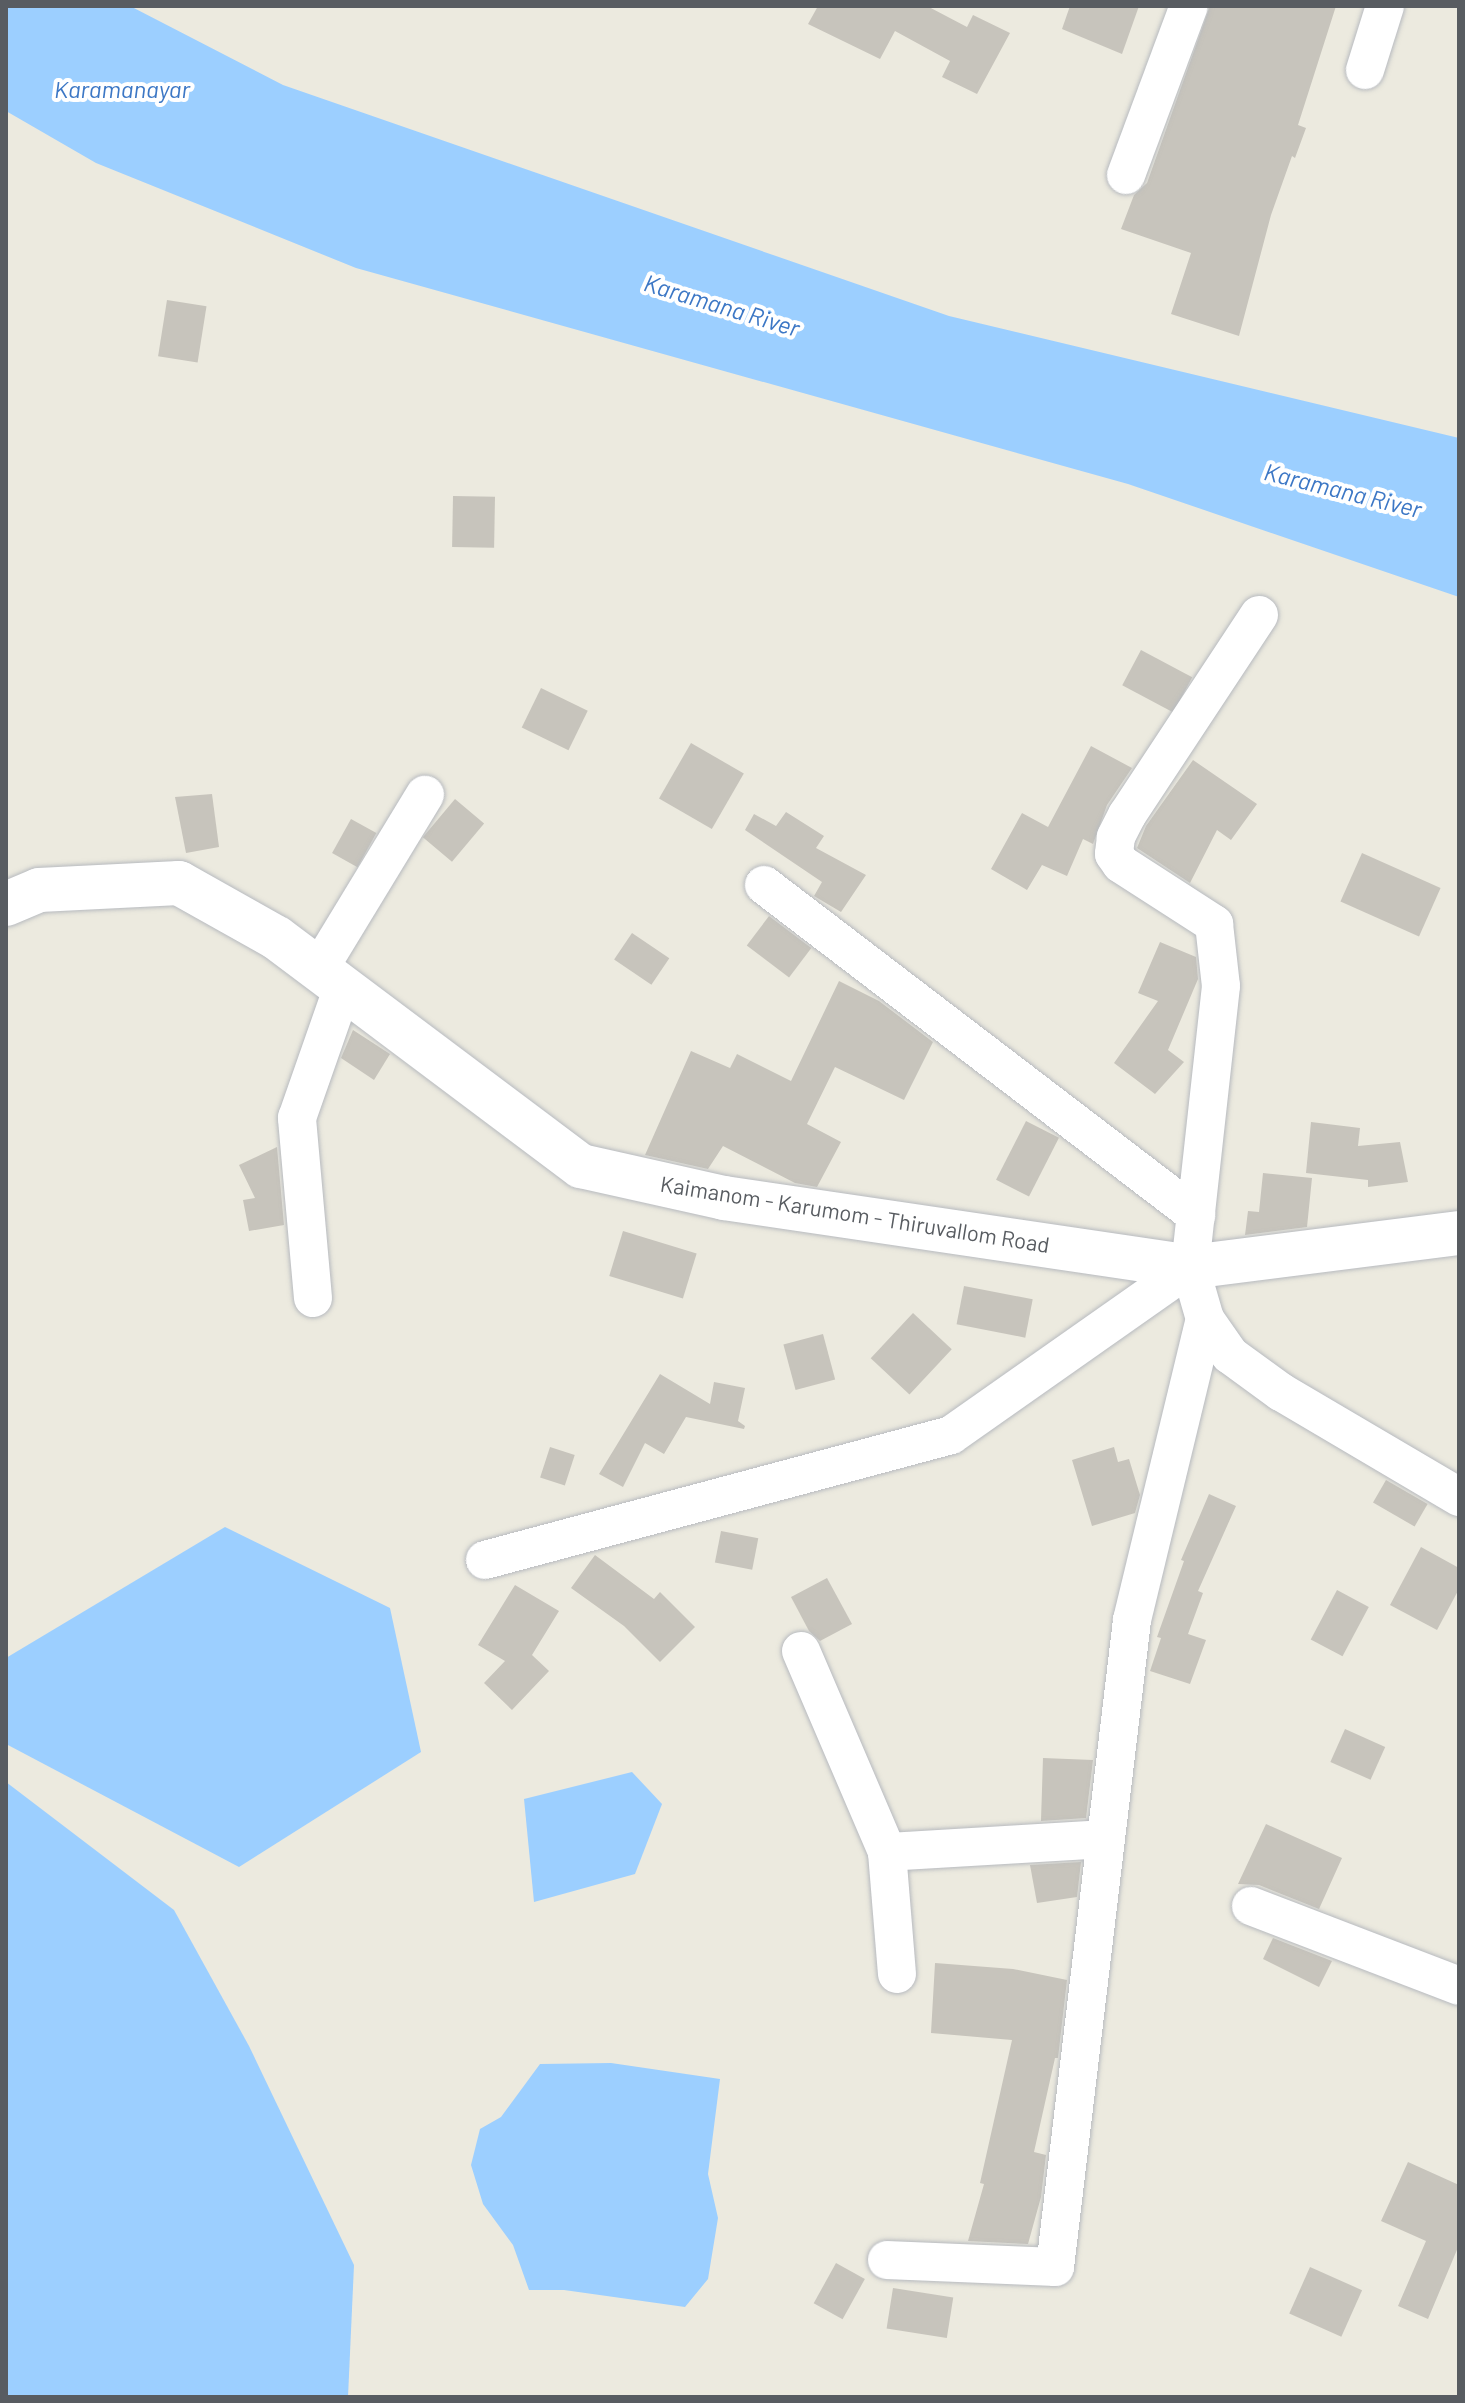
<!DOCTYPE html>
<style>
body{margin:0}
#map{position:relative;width:1465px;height:2403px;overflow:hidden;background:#eceadf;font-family:Barlow,sans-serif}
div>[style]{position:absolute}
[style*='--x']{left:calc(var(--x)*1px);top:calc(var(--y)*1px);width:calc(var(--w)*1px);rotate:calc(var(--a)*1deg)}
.water>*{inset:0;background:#9ccfff}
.building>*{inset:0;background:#c7c4bc;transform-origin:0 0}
.roads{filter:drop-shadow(0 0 2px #b7babf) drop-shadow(0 0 2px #b7babf)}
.minor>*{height:38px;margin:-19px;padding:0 19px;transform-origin:19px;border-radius:19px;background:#fff}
.secondary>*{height:44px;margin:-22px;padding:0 22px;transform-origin:22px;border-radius:22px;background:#fff}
span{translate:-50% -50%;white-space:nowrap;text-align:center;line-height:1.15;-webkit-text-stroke:8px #fff;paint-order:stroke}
.street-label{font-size:22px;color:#585c61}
.water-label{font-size:24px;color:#3c77c5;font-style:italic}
.frame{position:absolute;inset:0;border:8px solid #585c61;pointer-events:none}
</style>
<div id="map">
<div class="water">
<div style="clip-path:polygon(6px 6px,130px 6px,283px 85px,949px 316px,1459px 438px,1459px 597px,1128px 484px,356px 268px,96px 163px,6px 111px)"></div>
<div style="clip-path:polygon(225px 1527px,390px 1608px,421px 1752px,239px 1867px,6px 1744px,6px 1658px)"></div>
<div style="clip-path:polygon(632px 1772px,662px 1804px,635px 1874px,534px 1902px,524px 1799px)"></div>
<div style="clip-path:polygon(6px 1782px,174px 1910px,249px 2046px,354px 2265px,348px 2397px,6px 2397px)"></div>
<div style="clip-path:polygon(611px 2063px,720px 2079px,708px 2174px,718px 2218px,708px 2279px,685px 2307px,564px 2290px,529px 2290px,513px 2245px,483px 2204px,471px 2165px,480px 2129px,501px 2117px,540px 2064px)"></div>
</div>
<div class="building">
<div style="clip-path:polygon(818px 6px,927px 6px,967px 27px,973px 15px,1010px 33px,977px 94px,942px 77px,950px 61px,895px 31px,880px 59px,808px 24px)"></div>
<div style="clip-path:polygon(1070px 6px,1139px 6px,1122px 54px,1062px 29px)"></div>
<div style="clip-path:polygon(1210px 6px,1336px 6px,1298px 125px,1306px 128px,1295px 158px,1292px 156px,1271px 215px,1239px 336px,1171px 314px,1191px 253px,1121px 229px,1134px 195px,1147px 183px)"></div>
<div style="left:167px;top:300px;width:40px;height:57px;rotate:9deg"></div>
<div style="left:453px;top:496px;width:42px;height:51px;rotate:1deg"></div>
<div style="left:1141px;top:650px;width:58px;height:40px;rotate:28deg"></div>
<div style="left:541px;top:688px;width:52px;height:44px;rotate:26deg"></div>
<div style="left:691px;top:743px;width:61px;height:64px;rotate:30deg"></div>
<div style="clip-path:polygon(1091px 746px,1132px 768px,1107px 805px,1093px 844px,1083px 839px,1067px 876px,1042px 865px,1027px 890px,991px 869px,1022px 813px,1048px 827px)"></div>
<div style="clip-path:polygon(1193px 760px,1257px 804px,1231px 840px,1217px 830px,1190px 883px,1137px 848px,1146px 826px)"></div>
<div style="clip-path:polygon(212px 794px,219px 847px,186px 853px,175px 797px)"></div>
<div style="left:455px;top:799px;width:38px;height:50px;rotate:40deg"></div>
<div style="clip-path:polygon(786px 812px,824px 836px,816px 848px,866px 875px,841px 912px,814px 896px,822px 882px,745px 830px,754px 814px,776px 826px)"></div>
<div style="left:351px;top:819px;width:29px;height:39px;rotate:29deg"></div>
<div style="left:1362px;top:853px;width:86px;height:53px;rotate:24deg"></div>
<div style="left:769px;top:916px;width:53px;height:37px;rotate:37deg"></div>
<div style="left:632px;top:933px;width:45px;height:32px;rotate:34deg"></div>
<div style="clip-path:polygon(1160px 942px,1196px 957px,1198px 979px,1168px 1050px,1184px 1062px,1155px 1094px,1114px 1063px,1158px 1001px,1138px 993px)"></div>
<div style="clip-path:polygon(839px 981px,879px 1001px,933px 1042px,904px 1100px,835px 1067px,807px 1124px,841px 1142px,817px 1187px,795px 1183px,723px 1146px,708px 1169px,645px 1155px,691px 1051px,730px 1068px,737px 1054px,791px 1081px)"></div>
<div style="clip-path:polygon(353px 1030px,390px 1054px,374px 1080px,341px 1058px)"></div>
<div style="left:1026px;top:1121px;width:37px;height:66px;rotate:27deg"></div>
<div style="clip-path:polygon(1311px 1122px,1360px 1128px,1358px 1146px,1400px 1142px,1408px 1182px,1368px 1187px,1368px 1180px,1306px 1173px)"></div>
<div style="clip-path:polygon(277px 1147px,284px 1225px,249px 1231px,243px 1200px,255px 1198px,239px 1165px)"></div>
<div style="clip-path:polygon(1263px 1173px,1312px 1178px,1307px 1227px,1245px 1235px,1248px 1211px,1259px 1212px)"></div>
<div style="left:623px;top:1231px;width:77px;height:47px;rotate:17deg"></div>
<div style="left:964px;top:1286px;width:70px;height:39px;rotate:11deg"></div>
<div style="left:913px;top:1313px;width:53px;height:62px;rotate:43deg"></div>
<div style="left:823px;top:1334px;width:47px;height:41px;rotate:75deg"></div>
<div style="clip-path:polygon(660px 1374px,710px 1404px,714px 1382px,745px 1388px,738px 1421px,745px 1426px,744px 1429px,686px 1417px,664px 1454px,645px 1443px,623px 1487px,599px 1474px)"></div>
<div style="left:550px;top:1447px;width:26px;height:32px;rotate:18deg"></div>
<div style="clip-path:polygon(1114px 1447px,1118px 1462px,1129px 1459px,1140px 1495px,1135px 1513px,1092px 1526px,1072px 1460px)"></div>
<div style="left:1386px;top:1480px;width:48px;height:26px;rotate:30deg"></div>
<div style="clip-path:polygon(1209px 1494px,1236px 1506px,1198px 1591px,1203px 1593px,1188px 1634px,1206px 1640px,1190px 1684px,1150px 1671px,1161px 1638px,1157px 1637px,1184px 1561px,1181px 1560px)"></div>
<div style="left:721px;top:1531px;width:38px;height:32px;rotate:11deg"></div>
<div style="clip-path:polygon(1421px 1547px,1459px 1568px,1459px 1589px,1437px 1630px,1390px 1605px)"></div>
<div style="clip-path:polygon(595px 1555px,654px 1599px,660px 1592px,695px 1627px,660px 1662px,624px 1626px,571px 1588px)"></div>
<div style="clip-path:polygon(827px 1578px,852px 1624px,820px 1641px,809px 1631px,791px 1597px)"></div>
<div style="clip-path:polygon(515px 1585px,559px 1611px,532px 1655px,549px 1671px,512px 1710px,484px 1683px,505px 1661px,478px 1645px)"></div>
<div style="left:1337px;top:1590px;width:36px;height:56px;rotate:28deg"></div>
<div style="left:1345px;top:1729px;width:44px;height:36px;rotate:24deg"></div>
<div style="clip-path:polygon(1043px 1758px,1093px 1760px,1086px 1818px,1041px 1821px)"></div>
<div style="clip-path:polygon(1266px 1824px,1342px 1858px,1319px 1909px,1259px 1885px,1238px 1884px)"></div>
<div style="clip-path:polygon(1081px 1862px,1077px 1897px,1037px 1903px,1030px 1865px)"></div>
<div style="clip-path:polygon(1273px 1938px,1332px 1961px,1319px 1987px,1263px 1959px)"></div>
<div style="clip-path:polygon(935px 1963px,1013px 1969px,1067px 1980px,1058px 2058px,1055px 2058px,1034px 2152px,1046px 2155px,1041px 2197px,1028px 2244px,968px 2241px,984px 2184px,980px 2183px,1012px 2040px,931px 2033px)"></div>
<div style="clip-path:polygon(1408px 2162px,1459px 2185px,1459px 2245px,1428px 2319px,1398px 2306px,1426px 2241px,1381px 2221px)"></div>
<div style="left:836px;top:2263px;width:33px;height:46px;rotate:29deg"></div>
<div style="left:1310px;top:2267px;width:57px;height:51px;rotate:24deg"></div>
<div style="left:893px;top:2288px;width:61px;height:41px;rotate:9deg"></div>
</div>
<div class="roads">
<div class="minor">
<div style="--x:1365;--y:70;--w:67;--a:-72.6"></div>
<div style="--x:1126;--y:175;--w:180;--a:-69.6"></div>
<div style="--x:1259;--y:615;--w:240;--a:123.4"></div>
<div style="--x:1127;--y:815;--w:25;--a:117"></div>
<div style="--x:1116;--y:837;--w:17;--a:97"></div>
<div style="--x:1114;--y:854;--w:12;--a:55"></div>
<div style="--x:1121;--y:864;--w:111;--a:32.8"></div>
<div style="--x:1214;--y:924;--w:62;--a:83.6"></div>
<div style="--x:1221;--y:986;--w:283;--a:96.3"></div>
<div style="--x:1190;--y:1267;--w:54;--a:73.9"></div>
<div style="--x:1205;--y:1319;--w:44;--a:55.2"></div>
<div style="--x:1230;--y:1355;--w:63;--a:36"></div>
<div style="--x:1281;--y:1392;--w:207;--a:30.5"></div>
<div style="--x:764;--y:885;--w:544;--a:37.38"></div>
<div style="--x:319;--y:969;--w:204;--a:-58.7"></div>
<div style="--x:313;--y:1298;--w:181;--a:-95.1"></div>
<div style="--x:297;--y:1118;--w:139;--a:-70.7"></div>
<div style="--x:485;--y:1560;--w:482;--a:-15"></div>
<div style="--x:951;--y:1435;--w:292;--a:-35.1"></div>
<div style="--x:801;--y:1651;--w:219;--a:66.8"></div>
<div style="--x:1251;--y:1906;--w:223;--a:21"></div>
<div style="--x:897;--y:1974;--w:122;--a:-94.7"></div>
<div style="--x:887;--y:1852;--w:217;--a:-3.4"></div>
<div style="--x:887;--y:2260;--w:168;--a:2.4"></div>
<div style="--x:1055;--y:2267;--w:652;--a:-83.21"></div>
<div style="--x:1132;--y:1620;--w:310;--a:-76.4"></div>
</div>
<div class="secondary">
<div style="--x:6;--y:904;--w:36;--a:-23"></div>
<div style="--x:39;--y:890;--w:140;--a:-2.9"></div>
<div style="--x:179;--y:883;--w:112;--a:29.3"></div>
<div style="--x:277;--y:938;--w:380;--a:36.9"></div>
<div style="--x:581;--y:1166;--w:147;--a:12.6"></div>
<div style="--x:724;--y:1198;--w:471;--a:8.4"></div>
<div style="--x:1190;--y:1267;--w:271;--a:-7.2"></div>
</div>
</div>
<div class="street-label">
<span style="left:855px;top:1214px;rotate:9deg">Kaimanom - Karumom - Thiruvallom Road</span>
</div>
<div class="water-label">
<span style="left:122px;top:89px">Karamanayar</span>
<span style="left:722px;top:305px;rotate:17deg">Karamana River</span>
<span style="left:1343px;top:490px;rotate:14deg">Karamana River</span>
</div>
<div class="frame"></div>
</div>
